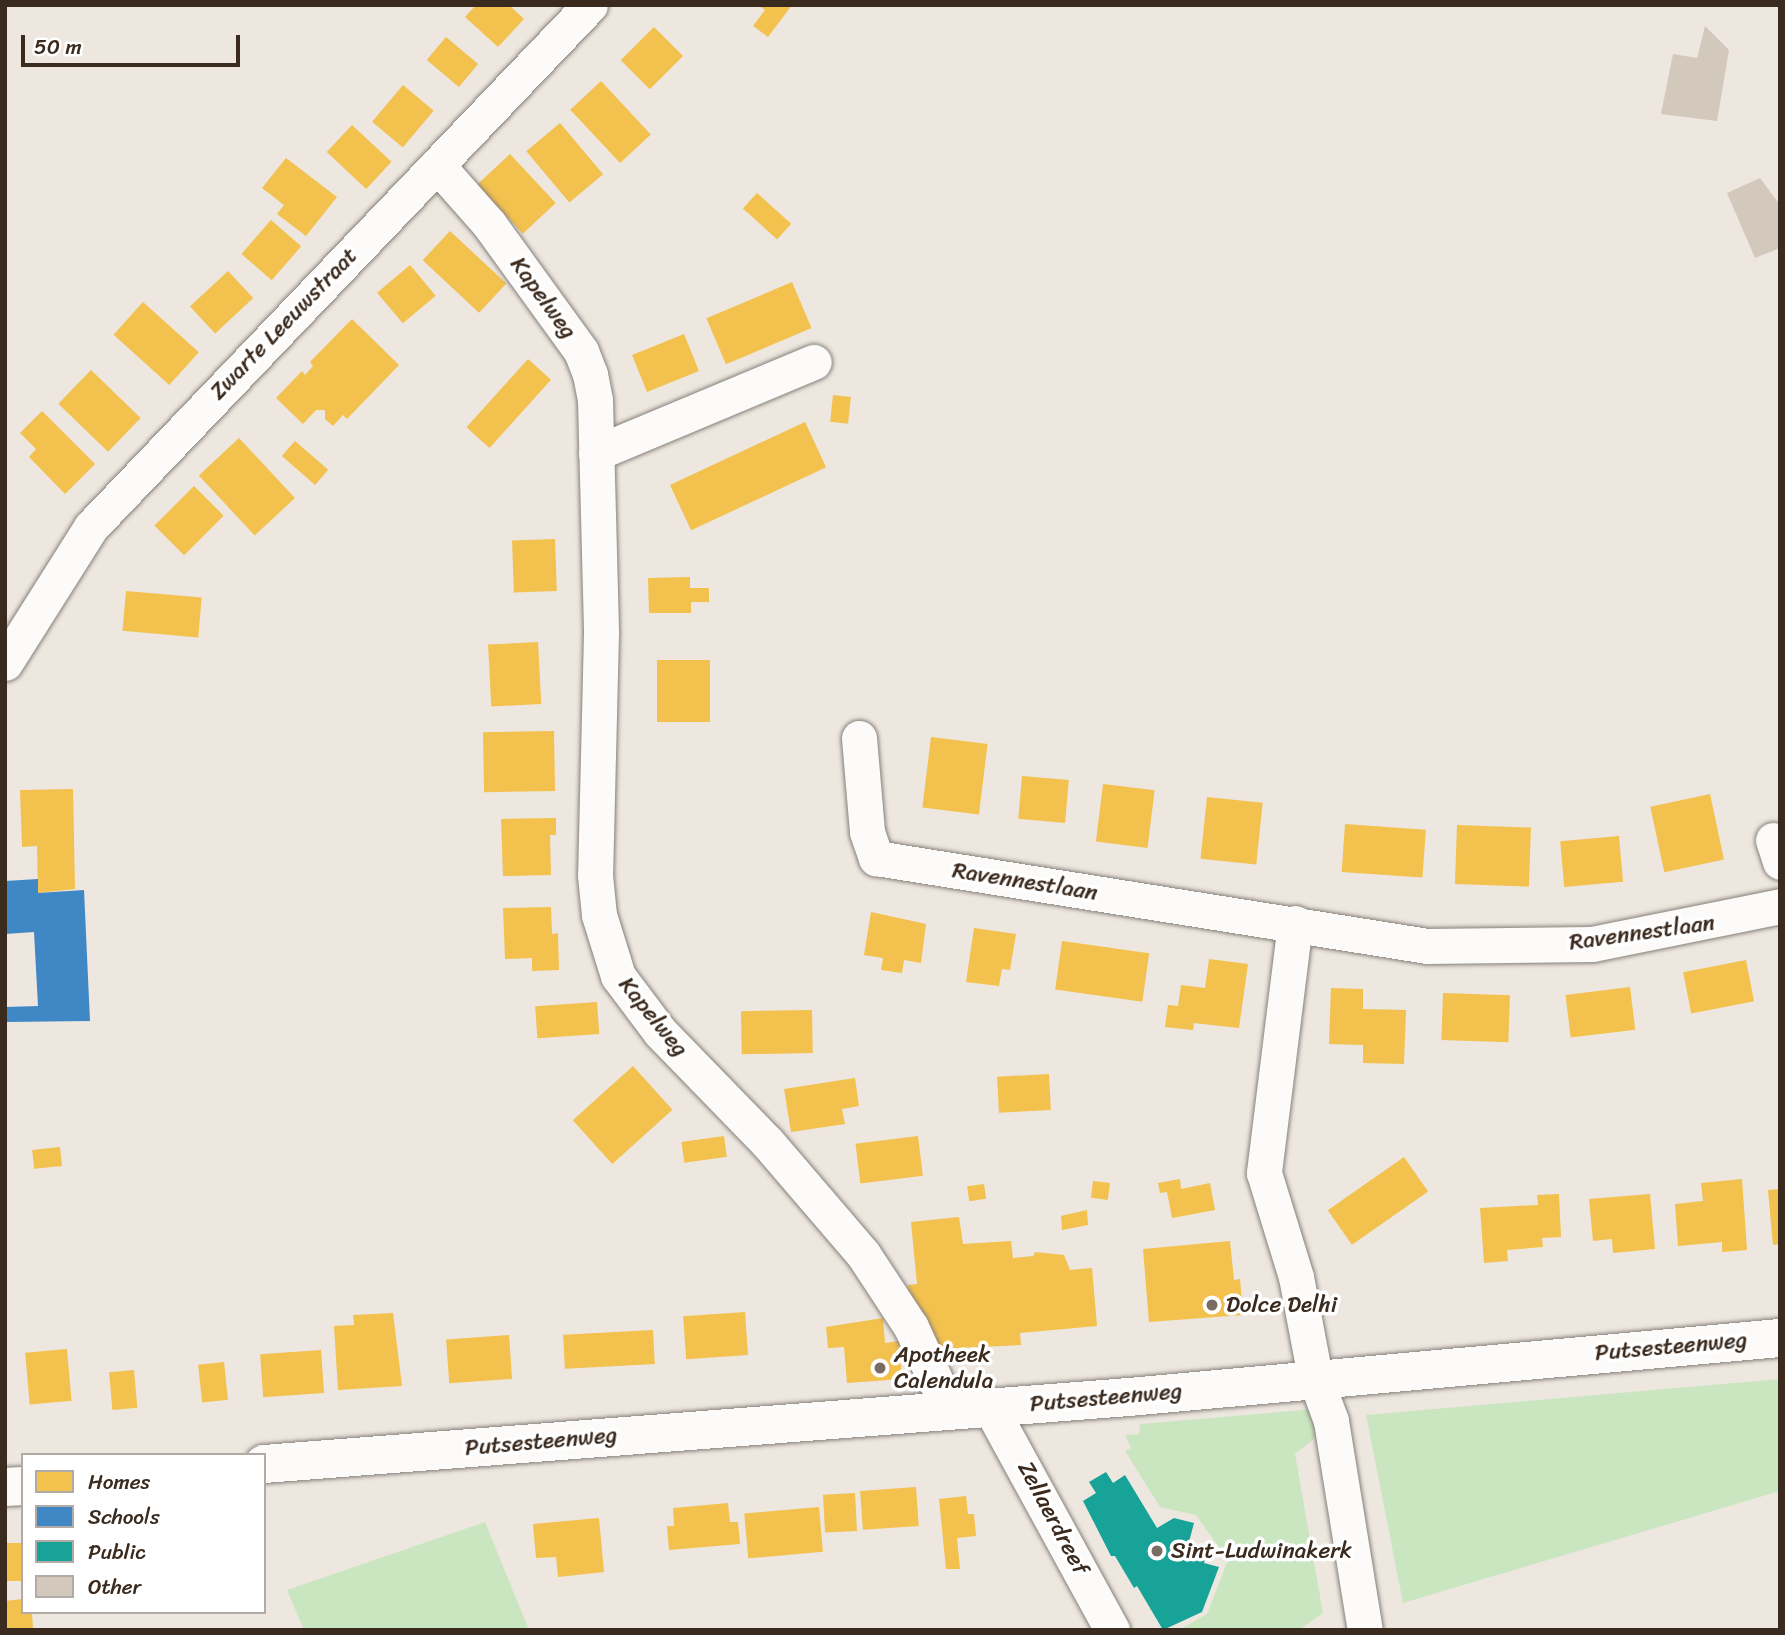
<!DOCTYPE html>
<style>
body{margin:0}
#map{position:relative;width:1785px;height:1635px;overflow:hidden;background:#ede7e0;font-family:Sriracha,sans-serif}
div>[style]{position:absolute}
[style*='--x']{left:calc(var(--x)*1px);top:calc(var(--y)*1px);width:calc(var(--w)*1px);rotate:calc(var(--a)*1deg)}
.green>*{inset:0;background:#cae6c1}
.homes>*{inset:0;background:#f2c14e;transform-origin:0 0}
.schools>*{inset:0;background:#3f88c5}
.public>*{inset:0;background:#17a398}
.building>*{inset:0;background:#d2c8bc}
.roads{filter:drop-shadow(0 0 2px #86807a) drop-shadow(0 0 2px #86807a)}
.street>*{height:35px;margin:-17.5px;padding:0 17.5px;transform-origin:17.5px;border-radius:17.5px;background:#fcfbfa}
.secondary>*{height:38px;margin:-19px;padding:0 19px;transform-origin:19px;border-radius:19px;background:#fcfbfa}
.dots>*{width:19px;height:19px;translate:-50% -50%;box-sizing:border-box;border:4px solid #fff;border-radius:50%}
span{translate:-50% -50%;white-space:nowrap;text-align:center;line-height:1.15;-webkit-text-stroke:7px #fff;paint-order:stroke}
.street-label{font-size:23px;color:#3b2a1e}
.poi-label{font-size:23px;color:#3b2a1e}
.left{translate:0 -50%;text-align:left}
.frame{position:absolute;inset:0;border:7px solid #3b2a1e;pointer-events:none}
.legend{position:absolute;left:21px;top:1453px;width:245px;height:161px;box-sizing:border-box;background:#fff;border:2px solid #b1aaa5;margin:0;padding:9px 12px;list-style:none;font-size:21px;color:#3b2a1e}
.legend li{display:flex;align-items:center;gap:14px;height:35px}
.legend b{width:35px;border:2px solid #b1aaa5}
.scale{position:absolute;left:21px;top:35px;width:219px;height:32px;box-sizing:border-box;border:4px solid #3b2a1e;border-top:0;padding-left:9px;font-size:21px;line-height:24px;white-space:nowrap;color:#3b2a1e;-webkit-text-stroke:5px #fff;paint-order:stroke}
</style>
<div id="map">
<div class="green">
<div style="clip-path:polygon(1780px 1379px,1780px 1491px,1403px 1603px,1366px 1415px)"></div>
<div style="clip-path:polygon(1315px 1409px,1320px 1434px,1295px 1454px,1323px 1613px,1299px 1630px,1179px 1630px,1207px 1614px,1228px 1560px,1196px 1515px,1160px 1507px,1125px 1451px,1131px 1448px,1125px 1435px,1139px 1434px,1140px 1424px)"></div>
<div style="clip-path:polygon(485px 1522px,529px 1630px,304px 1630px,287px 1590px)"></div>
</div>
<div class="homes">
<div style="clip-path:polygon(476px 5px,509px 5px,524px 19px,498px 47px,465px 17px)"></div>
<div style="clip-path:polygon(758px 5px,792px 5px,768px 37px,753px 26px,765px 10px)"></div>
<div style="left:654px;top:27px;width:41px;height:47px;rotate:45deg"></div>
<div style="left:446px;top:37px;width:42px;height:30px;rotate:40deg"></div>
<div style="left:601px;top:81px;width:73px;height:42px;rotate:47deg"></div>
<div style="left:403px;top:85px;width:40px;height:48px;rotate:40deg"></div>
<div style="left:560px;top:123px;width:67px;height:44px;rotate:50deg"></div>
<div style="left:352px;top:125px;width:54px;height:37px;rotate:43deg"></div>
<div style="left:510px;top:154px;width:67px;height:45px;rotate:47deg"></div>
<div style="clip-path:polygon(286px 158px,337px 197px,306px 236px,277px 214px,284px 205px,262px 188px)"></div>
<div style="left:757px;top:193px;width:46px;height:21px;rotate:42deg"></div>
<div style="left:271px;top:220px;width:40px;height:45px;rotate:41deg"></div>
<div style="left:450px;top:231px;width:77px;height:40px;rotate:43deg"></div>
<div style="left:410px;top:265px;width:40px;height:43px;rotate:50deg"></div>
<div style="left:228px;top:271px;width:37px;height:52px;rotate:47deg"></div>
<div style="left:792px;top:282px;width:50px;height:93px;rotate:67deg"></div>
<div style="left:143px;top:302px;width:75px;height:44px;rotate:42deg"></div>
<div style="clip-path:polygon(352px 319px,399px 365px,347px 419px,343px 415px,333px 426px,325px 419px,325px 410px,316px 410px,303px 424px,276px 398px,302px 371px,305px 375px,313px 366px,310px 362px)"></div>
<div style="left:684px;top:334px;width:40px;height:56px;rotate:68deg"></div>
<div style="left:528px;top:359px;width:31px;height:92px;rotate:42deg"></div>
<div style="left:91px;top:370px;width:69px;height:47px;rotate:44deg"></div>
<div style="left:833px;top:395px;width:18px;height:27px;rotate:6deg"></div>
<div style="clip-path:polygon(42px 411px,95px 464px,65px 494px,29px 457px,36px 449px,20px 433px)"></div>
<div style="left:805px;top:422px;width:50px;height:149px;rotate:65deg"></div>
<div style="left:239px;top:438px;width:82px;height:55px;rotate:47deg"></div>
<div style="left:295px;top:441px;width:44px;height:20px;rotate:41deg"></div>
<div style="left:194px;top:486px;width:42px;height:56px;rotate:45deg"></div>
<div style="left:555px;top:539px;width:52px;height:43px;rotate:88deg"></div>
<div style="clip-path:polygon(690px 577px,690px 588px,709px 588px,709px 602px,691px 602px,691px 613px,649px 613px,648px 578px)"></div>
<div style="left:126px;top:591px;width:76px;height:40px;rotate:5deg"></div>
<div style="left:538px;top:642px;width:62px;height:50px;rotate:87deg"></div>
<div style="left:710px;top:660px;width:62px;height:53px;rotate:90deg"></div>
<div style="left:554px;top:731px;width:60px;height:71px;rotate:89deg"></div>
<div style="left:931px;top:737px;width:57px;height:71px;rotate:7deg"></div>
<div style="left:1022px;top:776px;width:47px;height:43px;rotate:5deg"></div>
<div style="left:1103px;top:784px;width:52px;height:58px;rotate:7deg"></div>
<div style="clip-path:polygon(73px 789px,75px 889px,38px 893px,37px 846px,22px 847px,20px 790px)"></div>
<div style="left:1710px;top:794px;width:67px;height:61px;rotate:78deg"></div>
<div style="left:1207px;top:797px;width:56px;height:62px;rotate:6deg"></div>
<div style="clip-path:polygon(556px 818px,556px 835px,550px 835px,551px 875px,503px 876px,501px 819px)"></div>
<div style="left:1345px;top:824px;width:81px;height:48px;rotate:4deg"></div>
<div style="left:1457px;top:825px;width:74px;height:59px;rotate:2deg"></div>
<div style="left:1619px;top:836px;width:46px;height:59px;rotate:85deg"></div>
<div style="clip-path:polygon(551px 907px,552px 934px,558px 933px,559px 970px,532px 971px,532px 958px,505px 959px,503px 908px)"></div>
<div style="clip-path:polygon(871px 912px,926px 924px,921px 963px,904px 960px,902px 973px,881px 970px,883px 958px,864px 955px)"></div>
<div style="clip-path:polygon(974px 928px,1016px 934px,1010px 970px,1002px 969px,999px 986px,966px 982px)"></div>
<div style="left:1062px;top:941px;width:88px;height:49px;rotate:8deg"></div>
<div style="clip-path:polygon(1209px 959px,1248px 964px,1239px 1028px,1194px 1023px,1193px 1030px,1165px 1027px,1168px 1005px,1178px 1006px,1181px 985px,1205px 988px)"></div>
<div style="left:1746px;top:960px;width:42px;height:64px;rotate:79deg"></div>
<div style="left:1630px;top:987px;width:43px;height:65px;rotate:83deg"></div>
<div style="clip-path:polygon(1331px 988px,1363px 989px,1363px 1009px,1406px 1010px,1404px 1064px,1363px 1063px,1363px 1045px,1329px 1044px)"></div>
<div style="left:1443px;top:993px;width:67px;height:47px;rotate:2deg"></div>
<div style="left:597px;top:1002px;width:32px;height:62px;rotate:86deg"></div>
<div style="left:812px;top:1010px;width:43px;height:71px;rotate:89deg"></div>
<div style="left:633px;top:1066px;width:59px;height:81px;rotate:48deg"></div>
<div style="left:1049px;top:1074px;width:36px;height:52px;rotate:87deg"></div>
<div style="clip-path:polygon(855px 1078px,859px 1106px,842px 1109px,845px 1124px,791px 1132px,784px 1089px)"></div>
<div style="left:724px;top:1136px;width:21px;height:43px;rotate:82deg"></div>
<div style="left:918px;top:1136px;width:40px;height:63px;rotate:83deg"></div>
<div style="left:60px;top:1147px;width:19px;height:28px;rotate:84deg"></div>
<div style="left:1404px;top:1157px;width:42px;height:93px;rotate:55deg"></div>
<div style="clip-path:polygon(1180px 1179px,1181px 1189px,1210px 1183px,1215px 1210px,1172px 1218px,1167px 1192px,1160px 1193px,1158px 1183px)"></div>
<div style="clip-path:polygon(1742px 1179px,1747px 1250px,1722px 1252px,1722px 1242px,1678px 1246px,1675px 1204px,1703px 1201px,1701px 1183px)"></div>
<div style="left:1093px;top:1181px;width:17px;height:17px;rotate:7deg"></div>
<div style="left:984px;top:1184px;width:15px;height:17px;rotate:82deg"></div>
<div style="clip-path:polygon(1780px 1189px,1780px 1244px,1773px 1245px,1768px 1190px)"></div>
<div style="clip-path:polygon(1559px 1194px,1561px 1237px,1542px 1238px,1543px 1247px,1507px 1250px,1508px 1261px,1484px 1263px,1480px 1208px,1538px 1205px,1537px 1195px)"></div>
<div style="clip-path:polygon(1650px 1194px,1655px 1249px,1613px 1253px,1612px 1239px,1593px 1241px,1589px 1199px)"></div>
<div style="clip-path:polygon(1087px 1210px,1088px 1225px,1062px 1230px,1061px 1216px)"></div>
<div style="clip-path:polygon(959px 1217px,963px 1244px,1011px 1241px,1013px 1258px,1033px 1256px,1035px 1252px,1064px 1255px,1070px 1270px,1092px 1268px,1097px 1326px,1020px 1333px,1021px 1345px,933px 1349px,910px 1305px,908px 1285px,917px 1284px,911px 1222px)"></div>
<div style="clip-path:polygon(1230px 1241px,1234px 1280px,1240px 1279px,1243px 1315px,1149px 1322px,1143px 1249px)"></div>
<div style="left:745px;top:1312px;width:43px;height:62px;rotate:86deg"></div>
<div style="clip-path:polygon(393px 1313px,402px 1386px,338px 1390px,334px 1326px,354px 1325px,353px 1315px)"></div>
<div style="clip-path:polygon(883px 1318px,885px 1343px,899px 1341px,902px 1379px,847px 1383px,844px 1347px,828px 1348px,826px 1327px)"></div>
<div style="left:653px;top:1330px;width:34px;height:90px;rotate:87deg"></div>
<div style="left:509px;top:1335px;width:44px;height:63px;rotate:86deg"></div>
<div style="left:67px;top:1349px;width:52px;height:42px;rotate:85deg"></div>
<div style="left:321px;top:1350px;width:43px;height:61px;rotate:86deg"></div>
<div style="left:224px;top:1362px;width:38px;height:26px;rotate:84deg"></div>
<div style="left:134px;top:1370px;width:38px;height:25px;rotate:85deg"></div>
<div style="left:916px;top:1487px;width:39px;height:56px;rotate:86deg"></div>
<div style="left:855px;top:1493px;width:38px;height:32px;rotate:87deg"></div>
<div style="clip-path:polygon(966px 1496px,968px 1514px,974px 1514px,976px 1536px,957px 1538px,960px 1569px,946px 1569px,939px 1499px)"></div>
<div style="clip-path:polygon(728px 1503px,730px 1522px,738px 1522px,740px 1544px,669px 1550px,667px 1526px,674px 1526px,673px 1508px)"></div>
<div style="left:819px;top:1507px;width:45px;height:75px;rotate:85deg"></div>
<div style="clip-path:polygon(599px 1518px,604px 1572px,558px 1577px,556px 1557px,536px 1558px,533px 1524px)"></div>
<div style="left:23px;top:1543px;width:38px;height:18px;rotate:90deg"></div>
<div style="clip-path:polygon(23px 1599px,23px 1612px,32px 1612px,33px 1630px,7px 1630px,5px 1601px)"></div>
</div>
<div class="schools">
<div style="clip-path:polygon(38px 879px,38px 893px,84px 890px,90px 1021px,5px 1022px,5px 1007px,38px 1006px,34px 932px,5px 934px,5px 881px)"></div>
</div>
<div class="public">
<div style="clip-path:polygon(1106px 1472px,1113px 1483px,1125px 1475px,1157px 1528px,1174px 1518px,1194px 1523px,1189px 1542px,1208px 1547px,1204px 1563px,1219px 1567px,1202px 1612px,1163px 1630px,1137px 1586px,1134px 1588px,1115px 1556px,1111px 1556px,1083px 1501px,1096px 1493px,1089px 1482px)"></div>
</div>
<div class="building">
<div style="clip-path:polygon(1705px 26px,1729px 50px,1717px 121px,1661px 114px,1673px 54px,1697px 58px)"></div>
<div style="clip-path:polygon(1760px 178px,1780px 205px,1780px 248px,1755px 258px,1727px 193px)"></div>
</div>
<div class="roads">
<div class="street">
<div style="--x:437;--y:165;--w:79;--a:48.6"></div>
<div style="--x:489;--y:224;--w:157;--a:54.1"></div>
<div style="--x:581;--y:351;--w:25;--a:69"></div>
<div style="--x:590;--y:374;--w:26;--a:79"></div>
<div style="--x:595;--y:400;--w:233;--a:88.5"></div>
<div style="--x:601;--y:633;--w:242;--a:91.4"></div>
<div style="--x:595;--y:875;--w:40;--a:84.3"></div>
<div style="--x:599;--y:915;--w:64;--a:72.7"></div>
<div style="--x:618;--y:976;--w:70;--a:53.1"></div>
<div style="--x:660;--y:1032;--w:153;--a:45.8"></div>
<div style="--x:767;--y:1142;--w:148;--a:49.4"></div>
<div style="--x:863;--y:1254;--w:87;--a:56.7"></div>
<div style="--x:911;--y:1327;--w:91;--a:65.4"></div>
<div style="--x:596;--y:453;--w:236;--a:-22.7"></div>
<div style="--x:5;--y:663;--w:161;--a:-57.7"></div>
<div style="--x:91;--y:527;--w:722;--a:-46.29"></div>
<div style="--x:859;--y:738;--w:94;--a:85.1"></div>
<div style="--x:867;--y:832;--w:28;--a:71"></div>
<div style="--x:876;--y:858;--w:558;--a:9.07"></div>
<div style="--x:1427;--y:946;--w:165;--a:-0.7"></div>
<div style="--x:1592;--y:944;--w:192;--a:-11.4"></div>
<div style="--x:1773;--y:840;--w:23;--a:72"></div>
<div style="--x:1295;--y:923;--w:252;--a:97.1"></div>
<div style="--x:1264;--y:1173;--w:109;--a:72.9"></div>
<div style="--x:1296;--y:1277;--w:102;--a:79.2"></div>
<div style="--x:1315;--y:1377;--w:47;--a:70"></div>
<div style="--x:1331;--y:1421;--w:212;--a:80.8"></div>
<div style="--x:990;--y:1407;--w:254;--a:61.3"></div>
</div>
<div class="secondary">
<div style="--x:264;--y:1464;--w:868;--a:-4.43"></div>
<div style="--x:1129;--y:1397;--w:654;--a:-5.18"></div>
<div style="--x:5;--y:1487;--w:18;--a:-3"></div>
</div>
</div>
<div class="dots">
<div style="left:1212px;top:1305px;background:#796c62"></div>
<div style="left:880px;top:1368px;background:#796c62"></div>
<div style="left:1157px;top:1551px;background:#796c62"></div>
</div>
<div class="street-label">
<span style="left:543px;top:298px;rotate:54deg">Kapelweg</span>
<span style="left:284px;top:324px;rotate:-46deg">Zwarte Leeuwstraat</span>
<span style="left:1025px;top:882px;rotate:9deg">Ravennestlaan</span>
<span style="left:1642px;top:933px;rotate:-8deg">Ravennestlaan</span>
<span style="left:653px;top:1017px;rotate:51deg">Kapelweg</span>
<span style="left:1671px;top:1347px;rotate:-5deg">Putsesteenweg</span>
<span style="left:1106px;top:1398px;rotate:-5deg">Putsesteenweg</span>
<span style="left:541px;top:1442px;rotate:-5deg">Putsesteenweg</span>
<span style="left:1053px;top:1518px;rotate:62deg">Zellaerdreef</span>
</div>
<div class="poi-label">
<span class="left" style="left:1226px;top:1305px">Dolce Delhi</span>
<span class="left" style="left:894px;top:1368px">Apotheek<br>Calendula</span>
<span class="left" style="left:1171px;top:1551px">Sint-Ludwinakerk</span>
</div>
<div class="frame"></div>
<ul class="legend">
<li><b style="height:19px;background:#f2c14e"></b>Homes</li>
<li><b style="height:19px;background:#3f88c5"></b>Schools</li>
<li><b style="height:19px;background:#17a398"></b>Public</li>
<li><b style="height:19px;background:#d2c8bc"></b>Other</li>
</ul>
<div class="scale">50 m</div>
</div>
